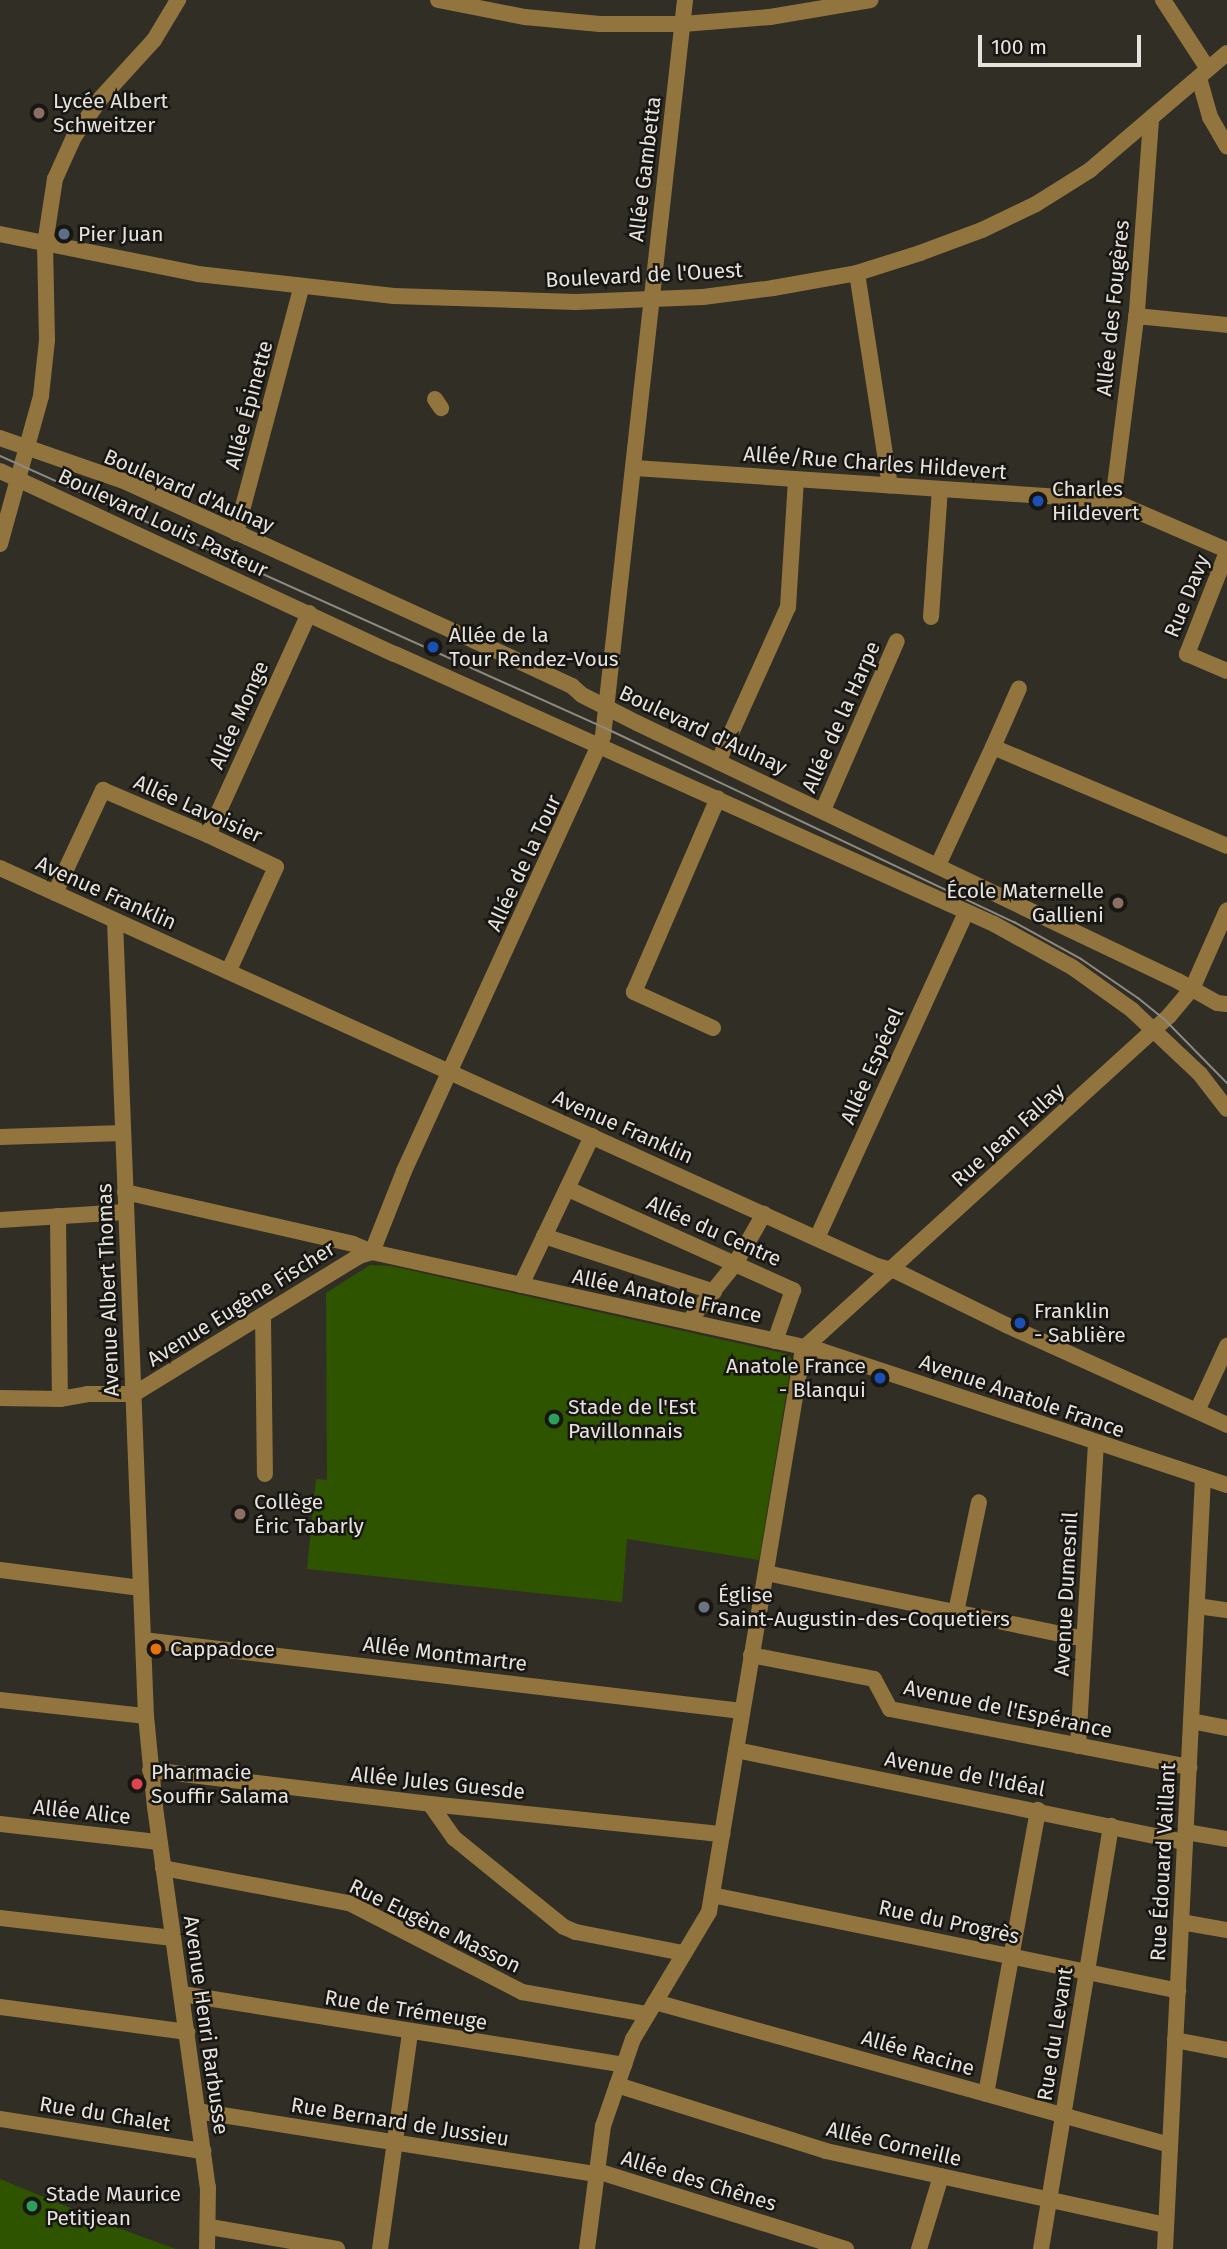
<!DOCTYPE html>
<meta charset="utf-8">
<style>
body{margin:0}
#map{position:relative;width:1227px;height:2249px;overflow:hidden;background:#312e25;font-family:"Fira Sans",sans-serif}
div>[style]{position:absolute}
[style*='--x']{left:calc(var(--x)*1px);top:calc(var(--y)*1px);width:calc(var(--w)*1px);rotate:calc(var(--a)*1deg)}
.green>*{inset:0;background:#2f5400}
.minor>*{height:16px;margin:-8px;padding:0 8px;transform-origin:8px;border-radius:8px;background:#92743f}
.tram>*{height:2px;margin:-1px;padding:0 1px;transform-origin:1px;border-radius:1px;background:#8d8a83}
.dots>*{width:19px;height:19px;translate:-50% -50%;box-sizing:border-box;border:4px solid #181612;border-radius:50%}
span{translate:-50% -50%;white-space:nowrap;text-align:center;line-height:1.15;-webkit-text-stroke:5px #181612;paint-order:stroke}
.poi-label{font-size:21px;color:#e6e3de}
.left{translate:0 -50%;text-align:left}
.right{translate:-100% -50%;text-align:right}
.street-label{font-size:21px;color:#e6e3de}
.scale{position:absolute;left:978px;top:35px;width:163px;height:32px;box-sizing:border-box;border:4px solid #e6e3de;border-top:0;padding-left:9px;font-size:21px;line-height:24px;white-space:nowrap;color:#e6e3de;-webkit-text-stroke:5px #181612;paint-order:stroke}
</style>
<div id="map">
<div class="green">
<div style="clip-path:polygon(370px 1265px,391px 1266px,787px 1354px,792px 1359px,759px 1560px,627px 1539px,622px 1602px,307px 1569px,316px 1479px,327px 1480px,326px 1293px)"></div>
<div style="clip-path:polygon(0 2179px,129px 2232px,176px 2249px,0 2249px)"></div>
</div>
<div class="minor">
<div style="--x:438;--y:0;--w:89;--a:11.1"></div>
<div style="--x:525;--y:17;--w:75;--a:5.3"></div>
<div style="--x:600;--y:24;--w:83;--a:0"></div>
<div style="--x:683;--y:24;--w:87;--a:-4.6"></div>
<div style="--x:770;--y:17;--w:102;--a:-9.6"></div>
<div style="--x:1163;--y:0;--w:82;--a:56.9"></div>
<div style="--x:1199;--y:78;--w:41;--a:74.2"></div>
<div style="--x:1210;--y:117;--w:34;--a:60"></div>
<div style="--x:0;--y:234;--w:202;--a:11.4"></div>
<div style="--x:198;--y:274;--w:197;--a:6.4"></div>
<div style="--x:394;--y:296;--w:182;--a:1.9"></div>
<div style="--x:576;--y:302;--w:127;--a:-2.3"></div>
<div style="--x:703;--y:297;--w:71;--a:-7.3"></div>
<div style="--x:773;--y:288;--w:85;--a:-10.1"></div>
<div style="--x:857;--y:273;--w:66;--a:-17.6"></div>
<div style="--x:920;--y:253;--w:66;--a:-20.4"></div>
<div style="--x:982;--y:230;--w:60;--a:-25.7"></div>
<div style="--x:1036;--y:204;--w:64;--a:-32.2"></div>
<div style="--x:1090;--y:170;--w:180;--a:-40.5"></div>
<div style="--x:857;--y:273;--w:215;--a:81.2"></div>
<div style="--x:1136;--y:316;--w:91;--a:5.6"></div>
<div style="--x:435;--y:399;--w:11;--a:56"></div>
<div style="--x:0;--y:438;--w:133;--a:19.2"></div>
<div style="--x:126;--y:482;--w:393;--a:24.5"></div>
<div style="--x:484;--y:645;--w:97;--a:25"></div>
<div style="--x:572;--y:686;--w:13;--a:42"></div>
<div style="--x:582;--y:695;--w:62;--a:27"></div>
<div style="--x:637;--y:723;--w:599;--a:25.5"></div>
<div style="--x:1178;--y:981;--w:45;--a:29.4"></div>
<div style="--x:1217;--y:1003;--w:10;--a:6"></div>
<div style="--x:635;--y:468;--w:479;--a:3.9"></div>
<div style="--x:1113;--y:501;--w:124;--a:23.3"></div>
<div style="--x:0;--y:471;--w:435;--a:24.9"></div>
<div style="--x:395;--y:654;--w:657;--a:24.26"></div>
<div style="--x:994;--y:924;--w:89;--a:28.9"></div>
<div style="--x:1072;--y:967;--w:74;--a:35.6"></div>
<div style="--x:1132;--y:1010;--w:93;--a:43.3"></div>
<div style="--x:1200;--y:1074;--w:44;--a:52.4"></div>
<div style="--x:1113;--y:501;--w:192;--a:-82.8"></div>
<div style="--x:1137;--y:311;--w:192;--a:-85.8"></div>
<div style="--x:236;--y:533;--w:253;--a:-75.1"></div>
<div style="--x:0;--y:544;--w:154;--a:-74.5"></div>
<div style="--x:41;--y:396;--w:56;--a:-83.9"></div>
<div style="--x:47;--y:340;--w:96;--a:-91.2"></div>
<div style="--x:45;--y:244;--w:66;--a:-81.3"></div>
<div style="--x:55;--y:179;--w:46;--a:-65.7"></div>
<div style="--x:74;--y:137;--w:47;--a:-55.3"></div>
<div style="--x:101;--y:98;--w:79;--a:-47.6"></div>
<div style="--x:154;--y:40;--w:47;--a:-59"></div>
<div style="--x:1227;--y:552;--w:110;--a:111.4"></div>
<div style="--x:1187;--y:654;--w:43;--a:23"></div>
<div style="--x:931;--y:617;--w:128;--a:-86"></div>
<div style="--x:993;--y:747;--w:64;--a:-66.2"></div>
<div style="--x:718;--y:762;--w:170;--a:-65.7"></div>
<div style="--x:788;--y:607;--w:128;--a:-86.4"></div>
<div style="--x:823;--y:810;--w:184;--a:-66.4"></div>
<div style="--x:208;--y:835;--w:244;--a:-65.5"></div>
<div style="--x:938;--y:865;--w:130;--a:-65"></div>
<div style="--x:993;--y:747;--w:254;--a:22.9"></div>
<div style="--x:0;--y:868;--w:963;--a:24.41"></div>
<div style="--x:877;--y:1266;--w:20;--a:15"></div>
<div style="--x:896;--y:1271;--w:123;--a:26.1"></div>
<div style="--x:1006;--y:1325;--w:243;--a:24.3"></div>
<div style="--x:55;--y:893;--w:114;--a:-65"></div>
<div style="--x:103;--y:790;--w:114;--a:23.2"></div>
<div style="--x:208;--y:835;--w:75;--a:25.2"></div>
<div style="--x:276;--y:867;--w:113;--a:114.5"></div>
<div style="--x:115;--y:921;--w:796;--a:87.77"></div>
<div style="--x:146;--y:1716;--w:91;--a:84.4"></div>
<div style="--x:155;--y:1807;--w:384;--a:82.1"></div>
<div style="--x:208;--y:2187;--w:62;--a:90.9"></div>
<div style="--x:713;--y:1028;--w:87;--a:-155.5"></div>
<div style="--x:634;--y:992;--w:211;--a:-66.6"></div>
<div style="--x:0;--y:1137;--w:123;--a:-1.9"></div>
<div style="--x:568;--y:1189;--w:247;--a:24.2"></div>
<div style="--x:793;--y:1290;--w:54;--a:109.4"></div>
<div style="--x:125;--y:1192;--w:234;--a:12.8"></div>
<div style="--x:353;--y:1244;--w:21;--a:23"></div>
<div style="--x:372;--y:1252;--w:461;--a:12.4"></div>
<div style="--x:822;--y:1351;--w:427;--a:18.3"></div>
<div style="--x:58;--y:1216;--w:183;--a:89.4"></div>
<div style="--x:0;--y:1220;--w:126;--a:-3.6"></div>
<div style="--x:544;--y:1236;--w:179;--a:18.2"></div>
<div style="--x:817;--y:1238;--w:358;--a:-65.4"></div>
<div style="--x:372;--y:1252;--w:87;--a:-68.4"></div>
<div style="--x:404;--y:1171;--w:478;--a:-65.4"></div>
<div style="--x:603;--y:736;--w:741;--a:-83.64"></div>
<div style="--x:521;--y:1285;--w:165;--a:-64.5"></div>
<div style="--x:263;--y:1316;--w:158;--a:89.3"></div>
<div style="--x:689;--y:1321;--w:73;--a:-51.1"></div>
<div style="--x:735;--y:1264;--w:58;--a:-59.9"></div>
<div style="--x:803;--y:1349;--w:495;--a:-42.3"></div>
<div style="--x:1169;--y:1016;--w:35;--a:-50"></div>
<div style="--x:1192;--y:989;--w:86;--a:-66.1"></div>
<div style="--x:0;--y:1398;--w:60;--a:1"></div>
<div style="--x:60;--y:1399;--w:27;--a:-10"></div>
<div style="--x:87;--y:1394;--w:47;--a:0"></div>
<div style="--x:134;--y:1394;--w:264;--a:-31.5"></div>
<div style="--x:359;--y:1256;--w:14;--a:-17"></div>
<div style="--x:1197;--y:1411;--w:72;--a:-65.2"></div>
<div style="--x:0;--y:1570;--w:142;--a:7.3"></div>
<div style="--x:766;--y:1573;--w:325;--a:11.7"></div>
<div style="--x:1197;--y:1606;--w:30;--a:8"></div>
<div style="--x:956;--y:1612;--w:112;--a:-78.2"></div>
<div style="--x:143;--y:1640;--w:603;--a:6.76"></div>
<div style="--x:751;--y:1655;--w:125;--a:11"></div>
<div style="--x:874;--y:1679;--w:34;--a:62"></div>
<div style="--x:890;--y:1709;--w:305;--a:11"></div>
<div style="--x:0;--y:1700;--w:147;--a:6.3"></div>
<div style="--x:1191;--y:1721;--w:37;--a:11"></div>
<div style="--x:1078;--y:1746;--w:303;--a:-86.6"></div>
<div style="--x:736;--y:1750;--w:458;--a:11.6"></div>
<div style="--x:150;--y:1770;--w:282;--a:6.9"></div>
<div style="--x:430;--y:1804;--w:294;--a:5.9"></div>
<div style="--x:430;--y:1804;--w:42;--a:54.8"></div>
<div style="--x:454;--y:1838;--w:141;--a:39"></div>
<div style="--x:564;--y:1927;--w:13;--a:23"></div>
<div style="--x:576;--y:1932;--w:109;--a:11.1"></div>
<div style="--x:0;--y:1824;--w:160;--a:6.5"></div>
<div style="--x:1186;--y:1832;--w:42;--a:9.7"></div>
<div style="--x:163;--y:1868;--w:189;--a:10.7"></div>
<div style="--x:349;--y:1903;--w:195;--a:27.2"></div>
<div style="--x:522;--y:1992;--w:127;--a:10"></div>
<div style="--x:712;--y:1895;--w:476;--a:11.6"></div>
<div style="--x:0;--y:1918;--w:174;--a:6.6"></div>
<div style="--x:1181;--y:1922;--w:47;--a:9.9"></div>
<div style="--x:182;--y:1994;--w:448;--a:9.1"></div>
<div style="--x:655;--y:2002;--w:534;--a:15.52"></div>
<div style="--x:0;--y:2007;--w:189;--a:7.6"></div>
<div style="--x:1175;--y:2040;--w:53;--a:10.9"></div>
<div style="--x:617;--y:2085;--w:219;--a:17.5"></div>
<div style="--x:826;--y:2151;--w:348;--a:12.3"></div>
<div style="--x:986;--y:2094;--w:289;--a:-79.6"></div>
<div style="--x:197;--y:2111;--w:404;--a:9"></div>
<div style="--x:0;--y:2119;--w:206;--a:9"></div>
<div style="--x:597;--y:2171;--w:261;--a:17.4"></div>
<div style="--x:210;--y:2227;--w:129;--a:9.8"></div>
<div style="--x:380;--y:2249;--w:218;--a:-82.1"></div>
<div style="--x:587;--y:2249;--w:124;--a:-82.6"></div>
<div style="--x:603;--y:2126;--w:92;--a:-71"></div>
<div style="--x:633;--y:2039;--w:148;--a:-59.1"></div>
<div style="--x:709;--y:1912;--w:571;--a:-80.52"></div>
<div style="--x:919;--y:2249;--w:76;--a:-73.2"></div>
<div style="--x:1041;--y:2249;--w:429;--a:-80.6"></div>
<div style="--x:1165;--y:2249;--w:773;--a:-87.18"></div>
</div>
<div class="tram">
<div style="--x:0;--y:456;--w:663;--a:24.21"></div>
<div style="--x:605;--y:728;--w:453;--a:25.4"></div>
<div style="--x:1014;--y:922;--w:77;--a:28.9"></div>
<div style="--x:1081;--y:959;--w:69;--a:34.4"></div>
<div style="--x:1138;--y:998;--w:35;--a:39"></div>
<div style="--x:1165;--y:1020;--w:88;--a:45.5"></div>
</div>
<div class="dots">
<div style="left:39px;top:113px;background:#8d6e63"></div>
<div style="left:64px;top:234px;background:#5c6f8a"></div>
<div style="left:1038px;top:501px;background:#1a4fb4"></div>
<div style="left:433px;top:647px;background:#1a4fb4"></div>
<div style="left:1118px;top:903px;background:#8d6e63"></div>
<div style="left:1020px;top:1323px;background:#1a4fb4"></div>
<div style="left:880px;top:1378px;background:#1a4fb4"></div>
<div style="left:554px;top:1419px;background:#2e9e5b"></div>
<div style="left:240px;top:1514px;background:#8d6e63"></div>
<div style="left:704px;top:1607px;background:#6b7280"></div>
<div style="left:156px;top:1649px;background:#e8710a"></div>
<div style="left:137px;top:1784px;background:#e0444e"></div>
<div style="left:32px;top:2206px;background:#2e9e5b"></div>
</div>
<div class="poi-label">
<span class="left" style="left:53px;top:113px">Lycée Albert<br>Schweitzer</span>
<span class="left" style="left:78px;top:234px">Pier Juan</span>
<span class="left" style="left:1052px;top:501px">Charles<br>Hildevert</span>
<span class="left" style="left:449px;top:647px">Allée de la<br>Tour Rendez-Vous</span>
<span class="right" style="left:1104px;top:903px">École Maternelle<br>Gallieni</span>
<span class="left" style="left:1034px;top:1323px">Franklin<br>- Sablière</span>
<span class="right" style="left:866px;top:1378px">Anatole France<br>- Blanqui</span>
<span class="left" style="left:568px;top:1419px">Stade de l'Est<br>Pavillonnais</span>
<span class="left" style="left:254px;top:1514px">Collège<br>Éric Tabarly</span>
<span class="left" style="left:718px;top:1607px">Église<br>Saint-Augustin-des-Coquetiers</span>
<span class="left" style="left:170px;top:1649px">Cappadoce</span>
<span class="left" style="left:151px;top:1784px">Pharmacie<br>Souffir Salama</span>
<span class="left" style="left:46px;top:2206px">Stade Maurice<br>Petitjean</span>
</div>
<div class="street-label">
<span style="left:645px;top:169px;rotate:-83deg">Allée Gambetta</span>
<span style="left:644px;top:275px;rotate:-3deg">Boulevard de l'Ouest</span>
<span style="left:1113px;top:308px;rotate:-84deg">Allée des Fougères</span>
<span style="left:249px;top:405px;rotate:-75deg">Allée Épinette</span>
<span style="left:875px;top:463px;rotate:4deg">Allée/Rue Charles Hildevert</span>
<span style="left:189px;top:491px;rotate:23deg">Boulevard d'Aulnay</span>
<span style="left:163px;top:523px;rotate:25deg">Boulevard Louis Pasteur</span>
<span style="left:1187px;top:596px;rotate:-68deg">Rue Davy</span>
<span style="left:239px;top:715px;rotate:-66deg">Allée Monge</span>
<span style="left:841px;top:717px;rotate:-66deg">Allée de la Harpe</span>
<span style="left:703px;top:730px;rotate:25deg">Boulevard d'Aulnay</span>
<span style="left:198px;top:809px;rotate:24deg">Allée Lavoisier</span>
<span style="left:524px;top:863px;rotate:-65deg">Allée de la Tour</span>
<span style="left:106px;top:893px;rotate:24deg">Avenue Franklin</span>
<span style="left:872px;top:1066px;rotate:-66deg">Allée Espécel</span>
<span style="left:623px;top:1127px;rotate:24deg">Avenue Franklin</span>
<span style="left:1008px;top:1135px;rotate:-42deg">Rue Jean Fallay</span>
<span style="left:714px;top:1231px;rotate:24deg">Allée du Centre</span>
<span style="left:108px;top:1290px;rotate:-92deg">Avenue Albert Thomas</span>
<span style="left:667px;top:1296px;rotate:12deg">Allée Anatole France</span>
<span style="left:241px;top:1304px;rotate:-32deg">Avenue Eugène Fischer</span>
<span style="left:1022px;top:1396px;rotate:19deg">Avenue Anatole France</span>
<span style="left:1066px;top:1594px;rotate:-87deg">Avenue Dumesnil</span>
<span style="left:445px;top:1654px;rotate:7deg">Allée Montmartre</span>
<span style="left:1008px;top:1709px;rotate:12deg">Avenue de l'Espérance</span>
<span style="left:965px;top:1774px;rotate:11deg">Avenue de l'Idéal</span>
<span style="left:438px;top:1783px;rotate:6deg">Allée Jules Guesde</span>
<span style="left:82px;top:1812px;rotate:6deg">Allée Alice</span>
<span style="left:1163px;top:1862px;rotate:-87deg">Rue Édouard Vaillant</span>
<span style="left:949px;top:1922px;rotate:12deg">Rue du Progrès</span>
<span style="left:435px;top:1926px;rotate:26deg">Rue Eugène Masson</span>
<span style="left:406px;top:2010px;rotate:9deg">Rue de Trémeuge</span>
<span style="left:206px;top:2025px;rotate:82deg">Avenue Henri Barbusse</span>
<span style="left:1055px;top:2034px;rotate:-81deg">Rue du Levant</span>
<span style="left:918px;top:2053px;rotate:16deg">Allée Racine</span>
<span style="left:105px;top:2114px;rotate:9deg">Rue du Chalet</span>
<span style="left:400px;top:2122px;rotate:9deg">Rue Bernard de Jussieu</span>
<span style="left:894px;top:2144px;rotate:13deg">Allée Corneille</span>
<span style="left:699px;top:2181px;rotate:17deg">Allée des Chênes</span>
</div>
<div class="scale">100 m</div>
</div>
